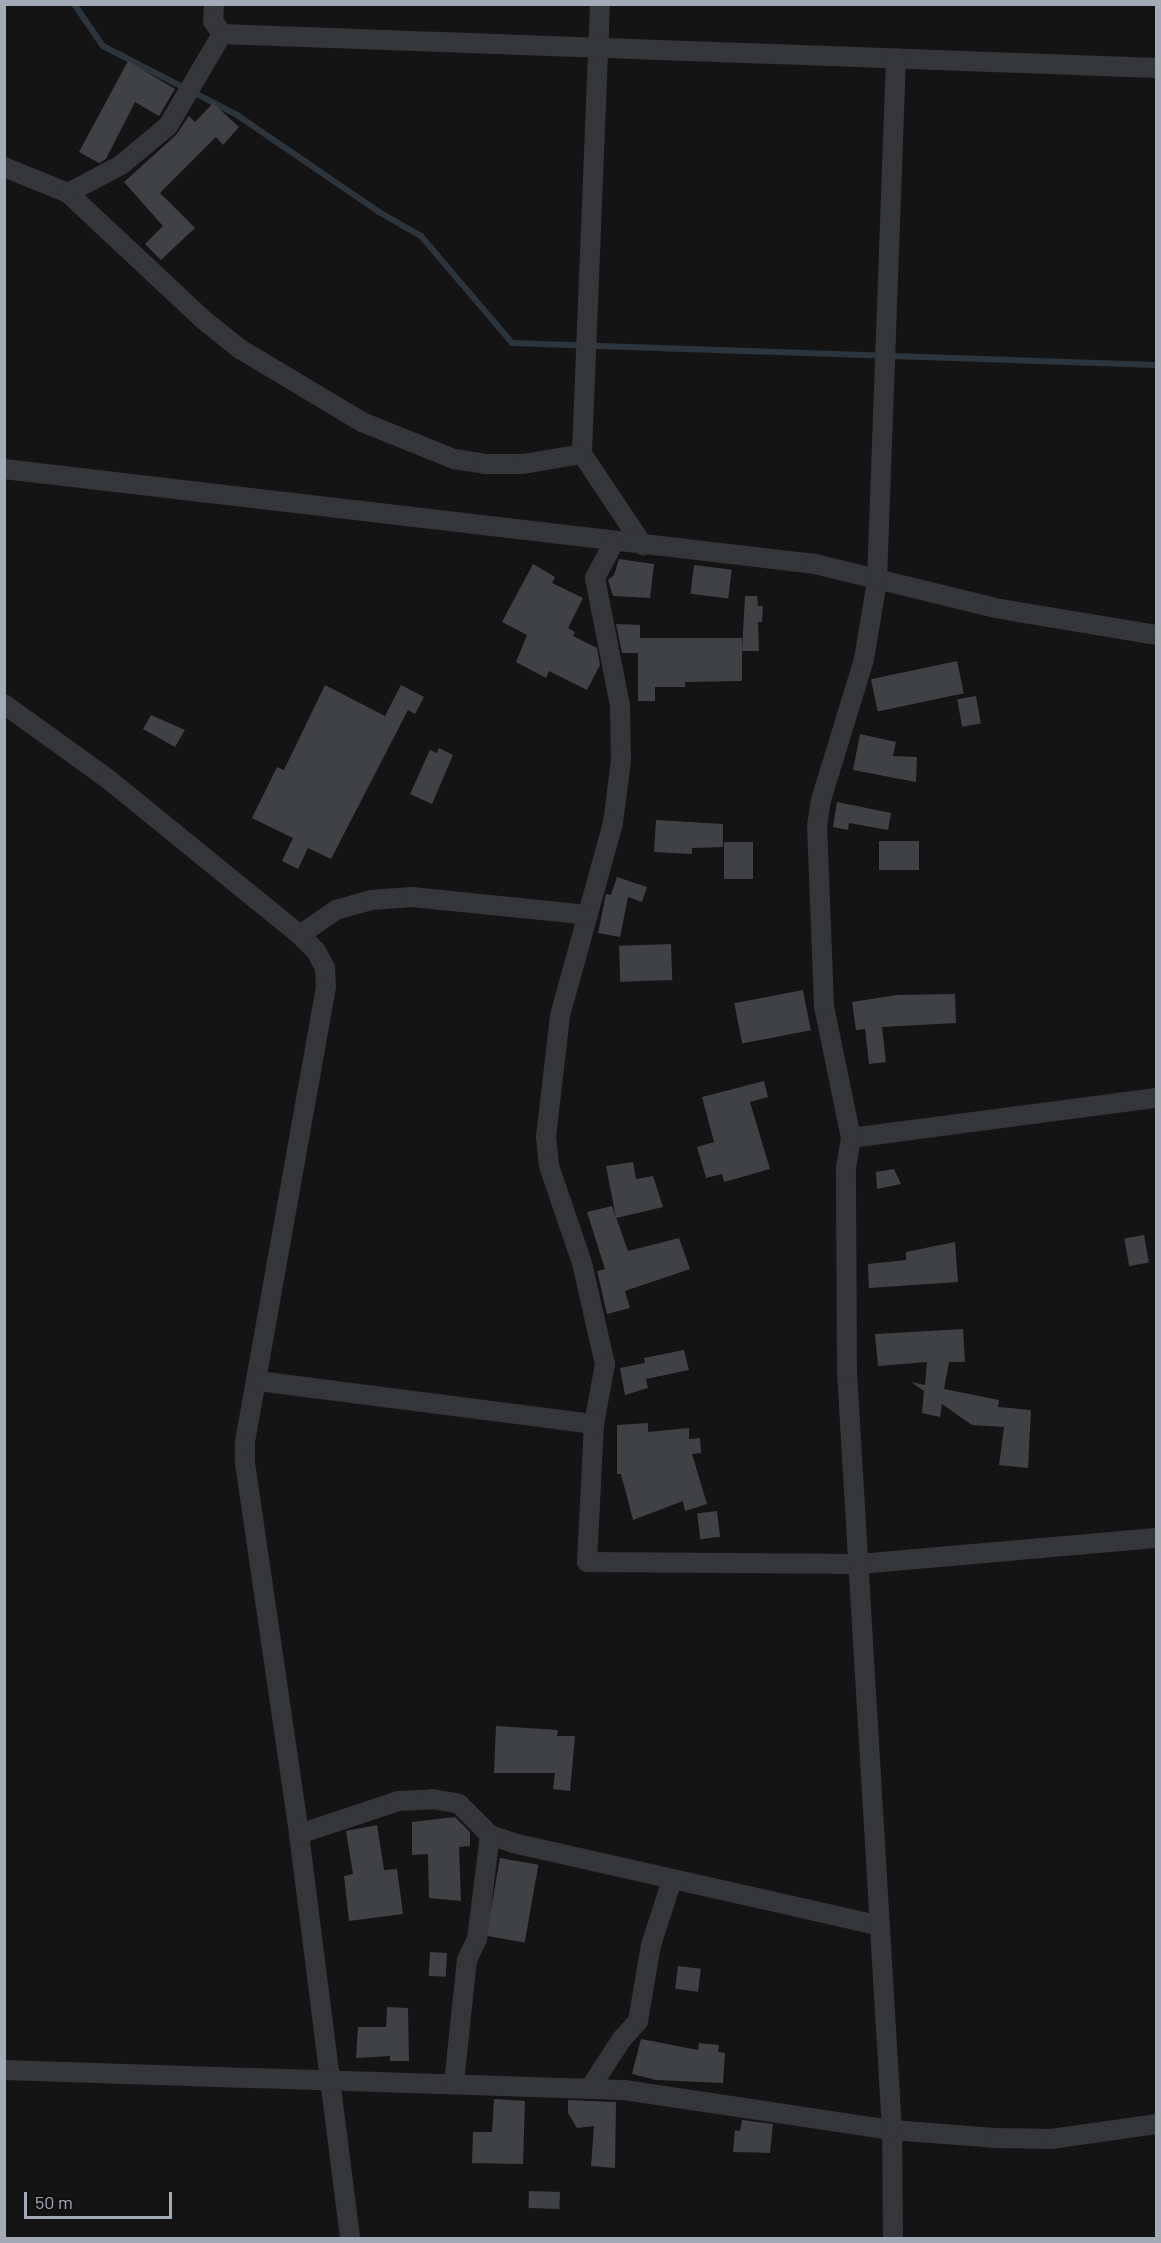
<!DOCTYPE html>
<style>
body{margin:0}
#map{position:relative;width:1161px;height:2243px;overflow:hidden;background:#141415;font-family:Barlow,sans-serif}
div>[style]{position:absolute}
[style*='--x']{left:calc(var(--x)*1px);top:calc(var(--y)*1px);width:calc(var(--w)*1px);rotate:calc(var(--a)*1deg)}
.stream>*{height:6px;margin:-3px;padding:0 3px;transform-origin:3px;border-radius:3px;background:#2c353b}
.building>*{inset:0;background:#404145;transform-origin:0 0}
.street>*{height:20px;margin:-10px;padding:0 10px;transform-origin:10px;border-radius:10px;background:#35363a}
span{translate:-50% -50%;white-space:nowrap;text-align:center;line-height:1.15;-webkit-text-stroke:4.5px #0f0f10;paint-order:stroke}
.frame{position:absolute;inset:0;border:6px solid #a5abb6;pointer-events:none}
.scale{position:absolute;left:24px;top:2192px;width:148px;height:27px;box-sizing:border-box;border:3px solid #a5abb6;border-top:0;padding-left:8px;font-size:18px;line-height:21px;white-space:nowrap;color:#a5abb6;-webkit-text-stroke:4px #0f0f10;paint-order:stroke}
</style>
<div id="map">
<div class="stream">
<div style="--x:74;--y:4;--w:51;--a:55.4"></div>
<div style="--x:103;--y:46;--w:151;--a:27.2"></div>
<div style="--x:237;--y:115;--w:172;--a:34.3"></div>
<div style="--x:379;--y:212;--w:48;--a:29.7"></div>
<div style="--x:421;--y:236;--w:140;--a:49.6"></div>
<div style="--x:512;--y:343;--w:644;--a:1.96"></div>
</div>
<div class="building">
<div style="clip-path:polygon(128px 61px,175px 89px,159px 116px,135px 102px,106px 159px,99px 163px,79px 152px)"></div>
<div style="clip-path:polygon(213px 103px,239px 127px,223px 145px,216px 137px,160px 193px,195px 228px,161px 260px,145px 244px,163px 226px,124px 182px,176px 135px,189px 116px,195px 122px)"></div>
<div style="clip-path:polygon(619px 559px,654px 564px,650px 598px,613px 596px,608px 580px,614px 575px)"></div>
<div style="clip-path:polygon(533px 564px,555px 577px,552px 583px,583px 598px,568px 628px,575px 632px,573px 636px,597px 648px,600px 665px,587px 690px,549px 671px,546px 678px,516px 662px,527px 635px,502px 622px)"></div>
<div style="left:694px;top:565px;width:38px;height:29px;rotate:7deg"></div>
<div style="clip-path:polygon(745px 596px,757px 596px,758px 606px,763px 606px,762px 622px,758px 622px,759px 651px,742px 651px)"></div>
<div style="clip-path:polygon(616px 624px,640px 625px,640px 638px,742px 638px,742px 681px,685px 682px,685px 687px,655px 687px,655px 701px,638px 701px,638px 653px,622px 653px)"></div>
<div style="left:957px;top:661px;width:33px;height:88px;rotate:78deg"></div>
<div style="clip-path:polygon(325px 685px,385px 716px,401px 685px,424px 697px,415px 714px,408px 710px,331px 859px,308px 848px,298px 869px,282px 861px,293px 838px,252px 818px,277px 767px,284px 770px)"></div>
<div style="left:976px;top:696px;width:28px;height:19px;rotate:80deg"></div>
<div style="clip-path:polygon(151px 715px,185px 730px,175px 747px,143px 729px)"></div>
<div style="clip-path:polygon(860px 734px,896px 742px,893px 756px,917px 757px,916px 782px,853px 770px)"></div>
<div style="clip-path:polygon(439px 748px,453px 755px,432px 804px,410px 794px,430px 750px,437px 753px)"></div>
<div style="clip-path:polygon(837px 802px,891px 813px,888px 830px,849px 823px,848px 830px,833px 827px)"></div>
<div style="clip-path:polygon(656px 820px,723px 824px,723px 847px,692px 848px,692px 854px,654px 852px)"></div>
<div style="left:919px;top:841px;width:29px;height:40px;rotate:90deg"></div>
<div style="left:724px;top:842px;width:29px;height:37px"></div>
<div style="clip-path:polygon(617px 877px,647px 887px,642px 902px,628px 897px,620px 937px,598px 933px,606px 894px,611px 895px)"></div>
<div style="left:671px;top:944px;width:36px;height:52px;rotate:88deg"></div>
<div style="left:803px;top:990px;width:41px;height:70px;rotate:79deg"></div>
<div style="clip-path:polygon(955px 994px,956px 1023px,882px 1027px,886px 1062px,869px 1064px,865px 1029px,856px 1030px,852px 1002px,897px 995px)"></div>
<div style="clip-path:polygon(764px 1081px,768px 1097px,750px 1102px,770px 1169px,724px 1182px,722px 1174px,706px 1178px,697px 1147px,714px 1142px,702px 1097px)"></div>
<div style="clip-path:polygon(633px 1162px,636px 1179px,653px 1176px,663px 1207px,616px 1218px,606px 1166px)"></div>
<div style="clip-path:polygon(894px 1169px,901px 1184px,877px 1189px,876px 1172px)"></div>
<div style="clip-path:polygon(612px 1206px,628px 1251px,679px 1238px,690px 1269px,625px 1291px,630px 1308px,607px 1314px,597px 1271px,605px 1269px,587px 1212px)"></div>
<div style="left:1144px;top:1235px;width:28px;height:20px;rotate:80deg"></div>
<div style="clip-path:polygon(955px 1242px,958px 1282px,869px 1288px,868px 1264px,906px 1260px,906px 1252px)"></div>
<div style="clip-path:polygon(963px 1329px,965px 1362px,949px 1362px,944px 1389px,999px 1400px,998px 1407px,1031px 1410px,1028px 1468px,999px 1465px,1004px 1427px,972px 1425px,942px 1404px,940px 1417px,922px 1413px,924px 1391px,911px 1382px,925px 1385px,927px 1362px,878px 1366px,875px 1334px)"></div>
<div style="clip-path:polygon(684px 1350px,689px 1370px,646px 1379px,648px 1388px,625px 1395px,620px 1368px,645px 1363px,644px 1358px)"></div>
<div style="clip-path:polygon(648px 1423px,648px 1432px,689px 1428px,689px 1439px,700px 1438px,701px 1453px,692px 1454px,707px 1504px,685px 1511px,683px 1501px,633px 1520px,621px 1474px,617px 1474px,617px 1425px)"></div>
<div style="left:717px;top:1511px;width:26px;height:20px;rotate:83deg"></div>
<div style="clip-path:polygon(496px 1726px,558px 1730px,557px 1736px,575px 1736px,570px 1791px,553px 1789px,555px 1773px,494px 1773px)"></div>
<div style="clip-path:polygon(455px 1817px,470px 1832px,470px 1846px,459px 1847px,461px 1901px,429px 1898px,428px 1854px,412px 1855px,412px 1822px)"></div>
<div style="clip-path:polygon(377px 1825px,384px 1870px,397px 1869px,403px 1914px,349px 1921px,344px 1876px,353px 1874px,346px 1831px)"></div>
<div style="left:500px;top:1858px;width:39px;height:79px;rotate:10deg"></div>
<div style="left:430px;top:1952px;width:17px;height:24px;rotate:3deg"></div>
<div style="left:678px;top:1966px;width:23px;height:23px;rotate:7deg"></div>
<div style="clip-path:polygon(387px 2007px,408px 2008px,409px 2061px,390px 2061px,390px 2056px,356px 2058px,358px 2027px,386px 2027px)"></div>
<div style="clip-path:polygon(641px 2039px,698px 2050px,699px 2043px,719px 2045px,718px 2052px,725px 2053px,723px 2083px,656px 2080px,632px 2074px)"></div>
<div style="clip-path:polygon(494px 2099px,525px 2101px,523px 2164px,472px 2163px,473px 2132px,492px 2132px)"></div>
<div style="clip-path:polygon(568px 2100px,616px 2102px,615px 2168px,591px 2166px,594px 2126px,577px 2128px,568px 2113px)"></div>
<div style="clip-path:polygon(742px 2120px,773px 2124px,770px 2153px,733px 2152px,735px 2130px,740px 2131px)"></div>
<div style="left:529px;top:2191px;width:31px;height:17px;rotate:2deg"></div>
</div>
<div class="street">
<div style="--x:214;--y:4;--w:17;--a:93"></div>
<div style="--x:213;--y:21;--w:16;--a:55"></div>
<div style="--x:600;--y:4;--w:450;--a:92.3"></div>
<div style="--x:582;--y:454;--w:110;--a:56.2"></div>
<div style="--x:4;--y:167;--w:69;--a:22.1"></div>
<div style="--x:68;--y:193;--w:187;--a:43.1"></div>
<div style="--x:205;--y:321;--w:45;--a:38.7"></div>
<div style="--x:240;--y:349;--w:142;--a:30.9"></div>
<div style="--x:362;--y:422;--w:99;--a:21.9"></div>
<div style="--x:454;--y:459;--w:30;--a:9"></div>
<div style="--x:484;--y:464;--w:39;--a:0"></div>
<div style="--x:523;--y:464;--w:60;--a:-9.6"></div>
<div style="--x:68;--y:193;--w:60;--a:-27.8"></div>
<div style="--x:121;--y:165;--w:61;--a:-39.7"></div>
<div style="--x:168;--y:126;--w:107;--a:-59.6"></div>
<div style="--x:222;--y:34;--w:935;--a:2.08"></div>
<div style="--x:4;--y:469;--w:817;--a:6.68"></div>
<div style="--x:815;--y:564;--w:185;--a:13.7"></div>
<div style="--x:995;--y:608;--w:163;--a:9.5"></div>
<div style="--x:614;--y:542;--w:41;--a:117.8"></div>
<div style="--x:595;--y:578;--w:129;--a:78.9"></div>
<div style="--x:620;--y:705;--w:55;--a:89"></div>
<div style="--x:621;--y:760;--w:64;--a:97.2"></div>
<div style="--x:613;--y:823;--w:200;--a:105.4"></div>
<div style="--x:560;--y:1016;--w:122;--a:96.6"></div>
<div style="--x:546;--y:1137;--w:29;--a:84"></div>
<div style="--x:549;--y:1166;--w:102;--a:71.2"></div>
<div style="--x:582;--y:1263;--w:104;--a:77.2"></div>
<div style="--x:605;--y:1364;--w:61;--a:100.4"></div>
<div style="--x:594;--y:1424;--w:138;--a:92.9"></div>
<div style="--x:587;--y:1562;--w:272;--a:0.4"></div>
<div style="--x:859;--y:1564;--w:298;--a:-5"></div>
<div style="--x:4;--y:704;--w:128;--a:35.8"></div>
<div style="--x:108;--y:779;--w:247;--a:39.1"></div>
<div style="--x:300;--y:935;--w:23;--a:45"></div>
<div style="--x:316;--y:951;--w:19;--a:62"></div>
<div style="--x:325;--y:968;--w:19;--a:87"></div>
<div style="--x:326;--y:987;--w:464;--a:100.1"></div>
<div style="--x:245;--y:1444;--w:19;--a:90"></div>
<div style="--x:245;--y:1463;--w:375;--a:81.7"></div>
<div style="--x:299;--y:1834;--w:407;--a:82.8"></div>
<div style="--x:300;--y:935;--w:44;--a:-34.8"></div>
<div style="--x:336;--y:910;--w:36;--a:-16"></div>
<div style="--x:371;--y:900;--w:41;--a:-4.2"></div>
<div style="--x:412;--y:897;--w:177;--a:5.8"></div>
<div style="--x:851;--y:1138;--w:308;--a:-7.5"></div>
<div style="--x:258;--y:1381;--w:339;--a:7.3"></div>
<div style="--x:299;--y:1834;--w:104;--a:-18.4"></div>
<div style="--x:398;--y:1801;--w:34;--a:-3"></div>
<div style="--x:432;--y:1799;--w:27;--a:10"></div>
<div style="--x:459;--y:1804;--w:44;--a:45"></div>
<div style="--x:490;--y:1835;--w:24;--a:19"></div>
<div style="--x:513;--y:1843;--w:376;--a:12.7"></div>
<div style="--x:4;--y:2070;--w:620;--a:1.85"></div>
<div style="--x:624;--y:2090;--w:271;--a:8.5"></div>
<div style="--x:892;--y:2130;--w:103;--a:4.4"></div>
<div style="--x:995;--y:2138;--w:56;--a:1"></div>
<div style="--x:1051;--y:2139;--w:106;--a:-8.1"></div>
<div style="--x:454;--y:2083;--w:124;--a:-84"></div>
<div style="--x:467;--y:1960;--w:23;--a:-65"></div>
<div style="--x:477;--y:1939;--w:105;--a:-82.9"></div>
<div style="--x:590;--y:2088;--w:59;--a:-56.9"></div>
<div style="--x:622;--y:2039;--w:24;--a:-48"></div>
<div style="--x:638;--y:2021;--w:77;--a:-80.3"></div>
<div style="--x:651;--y:1945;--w:68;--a:-72.1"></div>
<div style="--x:893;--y:2238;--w:108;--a:-90.5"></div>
<div style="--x:892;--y:2130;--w:758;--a:-93.4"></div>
<div style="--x:847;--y:1373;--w:206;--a:-90.3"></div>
<div style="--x:846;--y:1167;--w:29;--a:-80"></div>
<div style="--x:851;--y:1138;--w:135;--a:-101.6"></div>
<div style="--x:824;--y:1006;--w:179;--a:-92.2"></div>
<div style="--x:817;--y:827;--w:27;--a:-82"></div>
<div style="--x:821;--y:800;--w:147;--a:-73"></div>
<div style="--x:864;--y:659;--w:79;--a:-80.5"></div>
<div style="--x:877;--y:581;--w:523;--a:-87.92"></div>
</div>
<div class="frame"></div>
<div class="scale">50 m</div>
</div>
